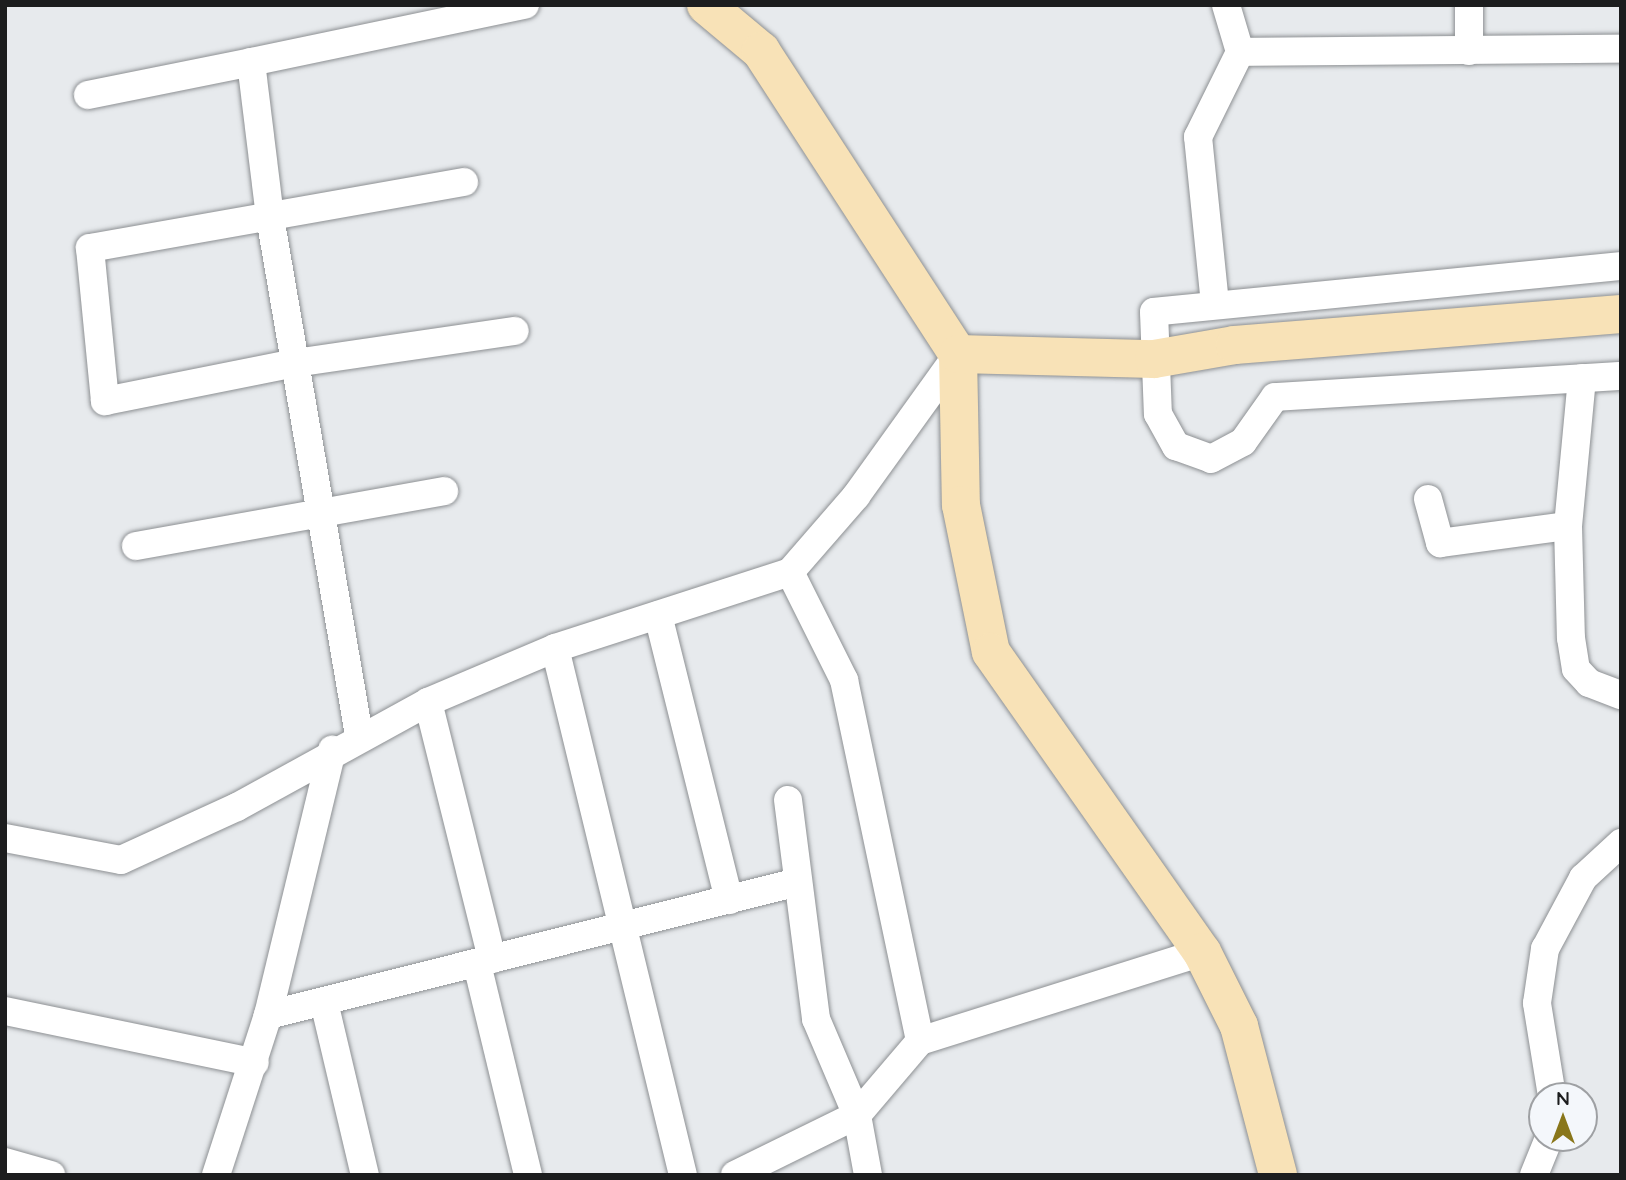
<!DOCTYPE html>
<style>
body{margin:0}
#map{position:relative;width:1626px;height:1180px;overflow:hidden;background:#e7eaed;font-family:Quicksand,sans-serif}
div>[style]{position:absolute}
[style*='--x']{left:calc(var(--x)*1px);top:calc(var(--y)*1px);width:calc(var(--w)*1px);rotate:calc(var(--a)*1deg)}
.roads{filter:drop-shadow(0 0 2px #8d9093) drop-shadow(0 0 2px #8d9093)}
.street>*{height:28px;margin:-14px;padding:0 14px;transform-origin:14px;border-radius:14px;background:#fff}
.secondary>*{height:38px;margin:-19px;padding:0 19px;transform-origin:19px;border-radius:19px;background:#f8e2b7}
span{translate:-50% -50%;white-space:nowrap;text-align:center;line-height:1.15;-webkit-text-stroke:7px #f4f7fb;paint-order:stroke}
.frame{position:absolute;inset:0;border:7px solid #1c1d1e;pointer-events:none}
.north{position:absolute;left:1528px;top:1082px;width:70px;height:70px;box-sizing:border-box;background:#f4f7fb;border:2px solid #9ea0a3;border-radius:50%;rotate:0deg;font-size:19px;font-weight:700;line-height:28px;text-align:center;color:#1c1d1e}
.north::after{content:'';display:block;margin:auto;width:24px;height:32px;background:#89761a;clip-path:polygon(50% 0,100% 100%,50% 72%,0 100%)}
</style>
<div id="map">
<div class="roads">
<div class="street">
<div style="--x:1469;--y:51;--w:46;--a:-90"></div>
<div style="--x:1240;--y:52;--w:381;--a:-0.5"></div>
<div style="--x:88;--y:95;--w:166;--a:-11.4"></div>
<div style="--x:464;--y:182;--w:380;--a:170"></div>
<div style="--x:90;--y:248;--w:154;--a:84.4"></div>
<div style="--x:105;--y:401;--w:194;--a:-11.3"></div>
<div style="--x:295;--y:363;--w:222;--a:-8.3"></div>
<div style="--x:1621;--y:266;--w:469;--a:174.4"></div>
<div style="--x:1154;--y:312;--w:102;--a:87.8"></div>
<div style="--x:1158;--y:414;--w:37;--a:61"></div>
<div style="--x:1176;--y:446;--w:37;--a:20"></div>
<div style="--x:1211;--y:459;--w:36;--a:-28"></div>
<div style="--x:1243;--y:442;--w:55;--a:-54.6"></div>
<div style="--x:1275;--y:397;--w:347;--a:-3.5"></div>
<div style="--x:1215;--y:304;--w:168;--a:-95.8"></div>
<div style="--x:1198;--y:137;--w:95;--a:-63.7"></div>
<div style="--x:1240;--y:52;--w:49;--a:-106.6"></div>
<div style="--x:1582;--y:378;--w:149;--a:95.4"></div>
<div style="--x:1568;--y:526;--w:112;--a:88.5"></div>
<div style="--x:1571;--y:638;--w:31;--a:81"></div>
<div style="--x:1576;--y:669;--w:19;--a:47"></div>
<div style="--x:1589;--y:683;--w:34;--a:21"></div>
<div style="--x:1428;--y:499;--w:46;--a:74.7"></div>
<div style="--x:1440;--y:543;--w:129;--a:-7.6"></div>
<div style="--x:136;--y:546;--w:313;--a:-10.1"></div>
<div style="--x:790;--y:572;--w:121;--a:63.4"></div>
<div style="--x:844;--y:680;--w:369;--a:78.1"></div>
<div style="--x:658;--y:615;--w:294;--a:76"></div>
<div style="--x:555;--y:648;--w:542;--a:76.35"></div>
<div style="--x:428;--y:702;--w:265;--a:76"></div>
<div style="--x:359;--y:735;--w:526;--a:-99.75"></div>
<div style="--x:270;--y:217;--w:156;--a:-97"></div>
<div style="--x:251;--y:62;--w:280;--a:-11.8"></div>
<div style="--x:788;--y:800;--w:221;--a:82.7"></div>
<div style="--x:816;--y:1019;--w:104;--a:66.9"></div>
<div style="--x:857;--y:1115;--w:61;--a:79.6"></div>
<div style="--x:5;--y:838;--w:118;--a:10.7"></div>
<div style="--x:121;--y:860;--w:128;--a:-24.6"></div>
<div style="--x:237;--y:807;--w:218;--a:-28.8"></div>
<div style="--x:428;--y:702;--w:138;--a:-23"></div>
<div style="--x:555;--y:648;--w:247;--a:-17.9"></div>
<div style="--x:790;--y:572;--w:101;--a:-49"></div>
<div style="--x:856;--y:496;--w:175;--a:-54.3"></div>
<div style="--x:477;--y:964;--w:217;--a:76.4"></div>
<div style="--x:324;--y:1002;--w:178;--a:76.7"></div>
<div style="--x:5;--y:1011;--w:255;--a:11.7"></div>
<div style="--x:268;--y:1015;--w:546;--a:-14.09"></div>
<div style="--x:1552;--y:1096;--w:94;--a:-99.2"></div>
<div style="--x:1537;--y:1003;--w:55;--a:-81.6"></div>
<div style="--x:1545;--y:949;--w:81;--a:-61.8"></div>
<div style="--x:1583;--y:878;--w:52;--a:-42.6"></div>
<div style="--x:5;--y:1162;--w:48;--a:15.8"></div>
<div style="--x:216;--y:1175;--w:168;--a:-72"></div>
<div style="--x:268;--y:1015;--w:273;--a:-76.4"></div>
<div style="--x:735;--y:1175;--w:136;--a:-26.2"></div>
<div style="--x:857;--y:1115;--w:97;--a:-49.6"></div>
<div style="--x:920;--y:1041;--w:296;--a:-17.5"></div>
<div style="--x:1534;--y:1175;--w:40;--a:-68"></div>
</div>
<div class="secondary">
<div style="--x:706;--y:5;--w:72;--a:39.9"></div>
<div style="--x:761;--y:51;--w:361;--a:57"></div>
<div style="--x:958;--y:354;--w:151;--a:88.9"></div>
<div style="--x:961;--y:505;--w:150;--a:78.5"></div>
<div style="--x:991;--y:652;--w:367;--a:54.9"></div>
<div style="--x:1202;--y:952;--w:83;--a:63.4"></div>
<div style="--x:1239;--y:1026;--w:154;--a:75.3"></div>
<div style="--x:958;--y:354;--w:196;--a:1.5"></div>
<div style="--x:1154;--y:359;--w:82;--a:-9.8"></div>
<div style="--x:1235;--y:345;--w:387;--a:-4.6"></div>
</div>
</div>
<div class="frame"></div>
<div class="north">N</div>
</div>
